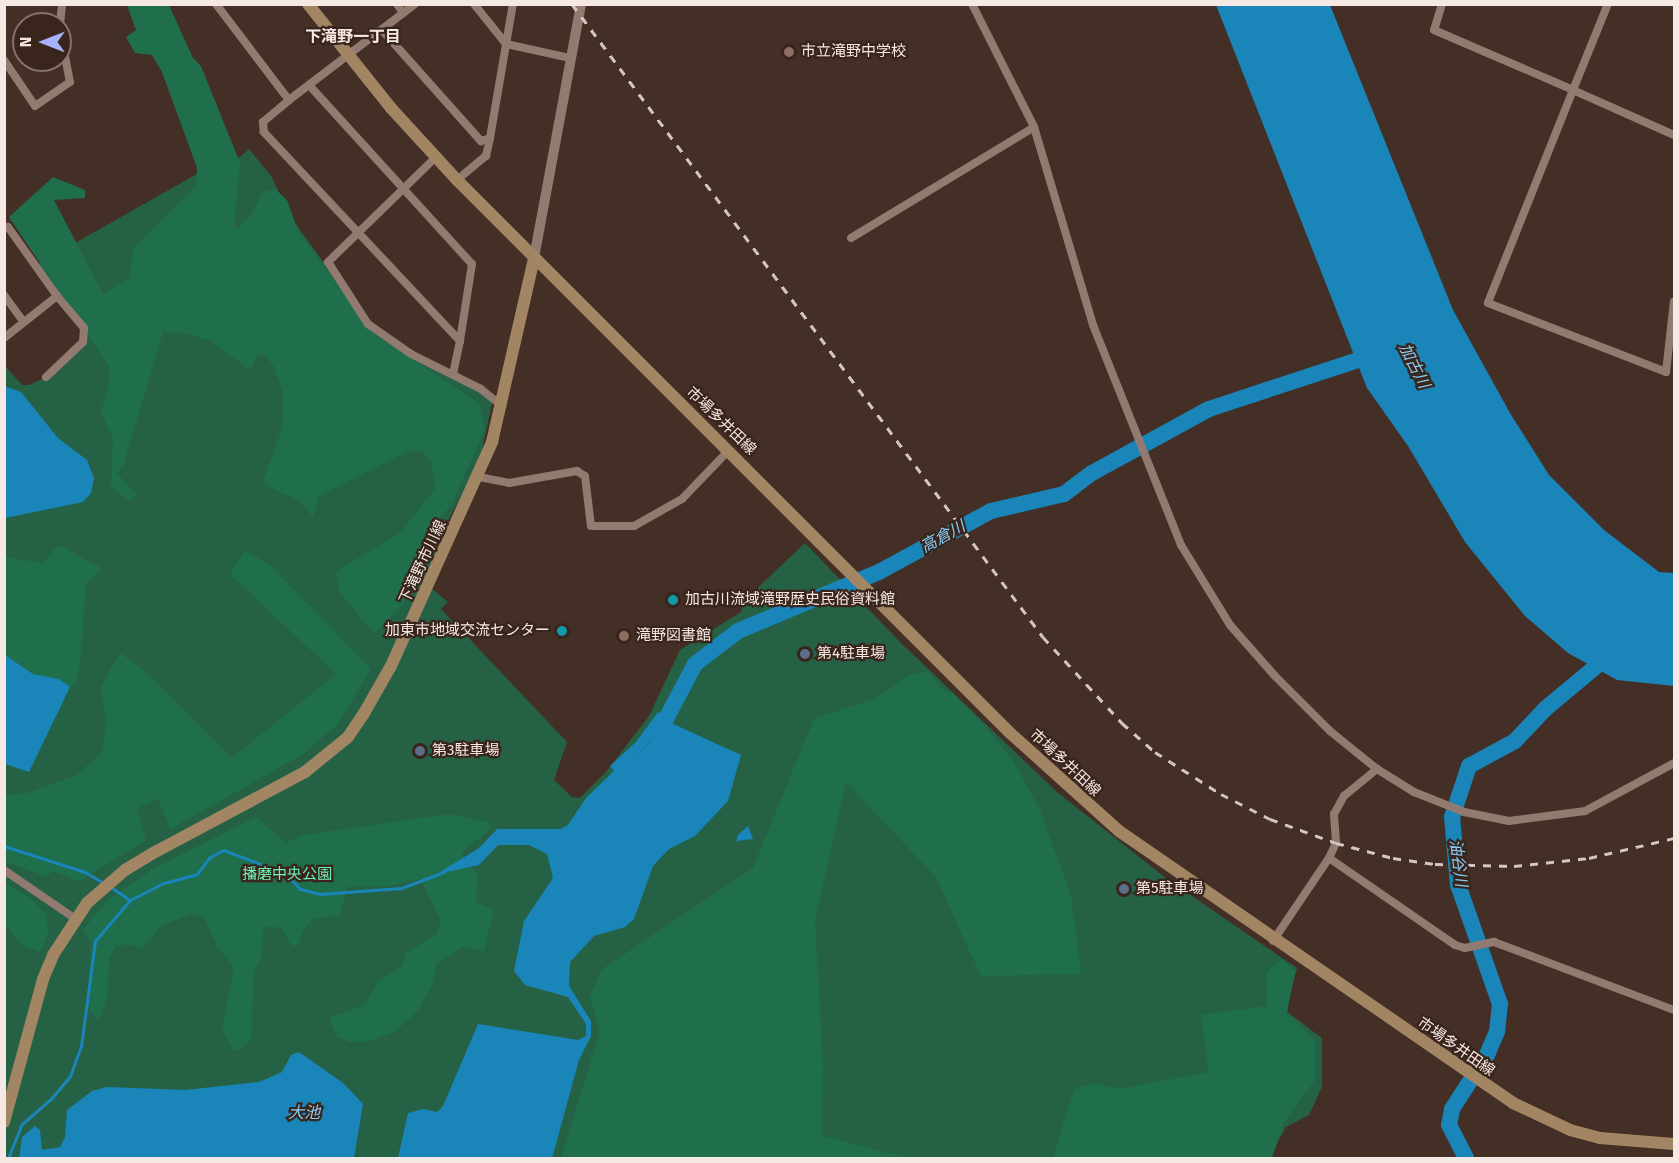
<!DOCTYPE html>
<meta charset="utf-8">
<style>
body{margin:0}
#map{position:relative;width:1679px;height:1163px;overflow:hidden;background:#432f26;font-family:"Fira Sans","Noto Sans JP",sans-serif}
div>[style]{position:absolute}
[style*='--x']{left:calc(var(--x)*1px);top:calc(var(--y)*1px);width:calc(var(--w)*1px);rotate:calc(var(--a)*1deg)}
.green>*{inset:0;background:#256245}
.forest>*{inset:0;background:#1f6f4d}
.water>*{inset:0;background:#1a85b9}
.stream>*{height:3px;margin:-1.5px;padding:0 1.5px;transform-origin:1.5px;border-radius:1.5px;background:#1a85b9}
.river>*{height:16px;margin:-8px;padding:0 8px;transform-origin:8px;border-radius:8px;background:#1a85b9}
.minor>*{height:8px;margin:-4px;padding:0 4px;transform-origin:4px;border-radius:4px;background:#937a71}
.tertiary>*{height:10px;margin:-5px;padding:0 5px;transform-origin:5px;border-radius:5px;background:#937a71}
.secondary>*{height:12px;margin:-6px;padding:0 6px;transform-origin:6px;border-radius:6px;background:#a28663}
.rail>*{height:3px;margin-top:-1.5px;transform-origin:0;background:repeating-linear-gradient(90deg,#d4c5bf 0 8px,transparent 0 16px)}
.dots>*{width:16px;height:16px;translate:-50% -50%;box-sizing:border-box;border:3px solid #39251c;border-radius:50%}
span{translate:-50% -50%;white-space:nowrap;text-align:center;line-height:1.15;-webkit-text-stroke:4.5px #39251c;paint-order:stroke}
.poi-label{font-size:15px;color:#f6e8e2}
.left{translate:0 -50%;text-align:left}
.right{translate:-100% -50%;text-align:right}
.street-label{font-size:15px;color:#f6e8e2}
.park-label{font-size:15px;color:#6df3b4}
.neighbourhood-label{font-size:16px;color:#f6e8e2;font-weight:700}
.water-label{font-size:16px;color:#88cbf5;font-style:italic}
.frame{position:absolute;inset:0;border:6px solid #f6e8e2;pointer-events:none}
.north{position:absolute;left:12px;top:12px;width:60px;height:60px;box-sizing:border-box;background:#39251c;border:2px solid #85736b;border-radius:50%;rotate:270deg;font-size:16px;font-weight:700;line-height:24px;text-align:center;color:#f6e8e2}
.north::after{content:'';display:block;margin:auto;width:21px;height:27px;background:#a7b1fc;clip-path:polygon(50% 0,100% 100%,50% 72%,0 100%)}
</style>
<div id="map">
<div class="green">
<div style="clip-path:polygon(249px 149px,271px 176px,293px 220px,368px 324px,411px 354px,481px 389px,492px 403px,479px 464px,440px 535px,427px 585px,448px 602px,441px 609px,567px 742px,554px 780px,572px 797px,580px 798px,606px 772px,649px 716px,680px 650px,741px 612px,745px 600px,805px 543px,899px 641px,1057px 792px,1167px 879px,1297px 968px,1286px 1011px,1322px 1038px,1322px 1087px,1309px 1115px,1286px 1127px,1269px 1158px,5px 1158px,4px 365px,22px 385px,29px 385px,46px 377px,83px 342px,84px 328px,36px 265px,213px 165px,240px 157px)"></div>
</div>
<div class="forest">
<div style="clip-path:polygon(127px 5px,169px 5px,193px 58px,201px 66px,240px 163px,234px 226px,238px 228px,250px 217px,263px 192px,275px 189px,287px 200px,298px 231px,372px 333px,479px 403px,485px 430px,452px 504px,434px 525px,403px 604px,374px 634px,340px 592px,336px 572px,401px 532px,435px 489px,431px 461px,421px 451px,407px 452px,319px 496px,313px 517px,300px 501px,265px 485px,264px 478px,282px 429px,283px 392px,273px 365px,264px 354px,257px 356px,250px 370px,211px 341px,185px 333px,163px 332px,123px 466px,117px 473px,136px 495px,129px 501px,111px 487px,113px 438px,101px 412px,109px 385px,109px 366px,9px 217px,53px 177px,85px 190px,85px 198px,54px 200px,103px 294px,130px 278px,133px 249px,196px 187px,197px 168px,162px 72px,152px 55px,135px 53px,126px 37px,136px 30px)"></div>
<div style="clip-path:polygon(58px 545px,102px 568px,86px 584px,80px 663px,76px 684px,70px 687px,59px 679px,33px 674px,5px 655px,4px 557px,43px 563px)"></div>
<div style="clip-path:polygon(245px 551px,269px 564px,371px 669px,337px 725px,300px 756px,170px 829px,158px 798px,137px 808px,146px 840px,79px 881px,52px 871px,47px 877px,5px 861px,5px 795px,28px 793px,77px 775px,103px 751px,106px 721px,101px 686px,120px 653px,142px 669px,232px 758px,336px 674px,230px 574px)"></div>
<div style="clip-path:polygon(928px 671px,941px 688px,954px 694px,989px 731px,1015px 764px,1040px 810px,1071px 896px,1081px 974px,981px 976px,936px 877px,846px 782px,815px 920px,823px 1064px,822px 1136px,909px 1158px,561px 1158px,600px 1032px,590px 997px,601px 970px,753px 868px,814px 719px,876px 698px,909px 675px)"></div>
<div style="clip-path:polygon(449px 814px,491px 823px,490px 829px,461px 853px,477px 874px,476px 902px,494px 910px,484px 951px,463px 947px,437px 963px,432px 985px,418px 1010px,396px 1031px,371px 1041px,350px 1042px,337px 1037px,329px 1018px,363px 1006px,379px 981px,402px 966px,406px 953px,437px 934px,441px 921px,420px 879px,389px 886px,347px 887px,340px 915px,313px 919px,303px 930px,299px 944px,292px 947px,282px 928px,268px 926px,263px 931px,262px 954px,254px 973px,251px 1039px,240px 1050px,233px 1050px,222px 1030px,234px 967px,218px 948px,204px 917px,191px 914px,161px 926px,142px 948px,128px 944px,115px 947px,109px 960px,107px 997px,99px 1021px,88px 1008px,91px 942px,83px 930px,106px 902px,151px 870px,256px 817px,286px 843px,304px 835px)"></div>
<div style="clip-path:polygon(4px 883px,31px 898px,46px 914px,48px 934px,40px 952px,22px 945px,5px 924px)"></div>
<div style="clip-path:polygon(1281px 959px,1295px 971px,1287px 1013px,1315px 1041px,1315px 1080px,1284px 1122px,1272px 1158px,1053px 1158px,1074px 1089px,1094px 1083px,1119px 1089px,1209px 1072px,1201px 1015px,1267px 1006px,1266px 974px)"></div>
</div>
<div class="water">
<div style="clip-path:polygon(1216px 5px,1330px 5px,1453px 310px,1510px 413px,1549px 475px,1604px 530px,1659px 572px,1674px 573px,1674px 686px,1617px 680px,1568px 653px,1525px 616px,1465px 542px,1408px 446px,1367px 388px)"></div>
<div style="clip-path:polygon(4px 386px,21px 392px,58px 438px,87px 460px,94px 478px,91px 493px,83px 502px,5px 518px)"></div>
<div style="clip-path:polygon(5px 655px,33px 674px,59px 679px,70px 687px,29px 772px,5px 764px)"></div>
<div style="clip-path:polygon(658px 712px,670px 718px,668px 721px,635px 757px,669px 722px,741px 755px,728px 801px,695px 836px,669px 849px,653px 866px,634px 919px,625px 927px,594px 936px,570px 962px,569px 986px,591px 1021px,591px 1036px,579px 1060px,553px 1155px,551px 1158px,398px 1158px,408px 1113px,423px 1109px,437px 1112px,443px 1106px,478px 1024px,578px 1040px,586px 1036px,586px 1024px,568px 997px,525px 985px,514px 971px,524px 921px,553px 878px,547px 854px,529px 845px,498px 845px,479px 865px,437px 874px,479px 848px,497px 829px,560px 829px,568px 825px,586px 798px,614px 771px,610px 766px,636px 742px)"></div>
<div style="clip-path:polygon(748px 826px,753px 839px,736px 841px,738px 835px)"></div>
<div style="clip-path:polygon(299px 1052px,343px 1083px,363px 1104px,354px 1158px,19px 1158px,22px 1137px,35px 1126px,40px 1130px,42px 1150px,60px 1147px,65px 1137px,67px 1110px,92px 1091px,107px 1087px,185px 1090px,259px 1082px,282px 1072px,291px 1055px)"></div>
</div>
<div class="stream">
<div style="--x:4;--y:846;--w:85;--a:17.8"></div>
<div style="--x:85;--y:872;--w:21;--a:31"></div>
<div style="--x:112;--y:888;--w:22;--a:34"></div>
<div style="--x:8;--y:1158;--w:37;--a:-68"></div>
<div style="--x:22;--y:1124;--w:37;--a:-41"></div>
<div style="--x:50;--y:1100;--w:31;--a:-50"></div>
<div style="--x:70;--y:1076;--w:32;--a:-70"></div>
<div style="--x:81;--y:1046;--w:106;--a:-82.4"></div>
<div style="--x:95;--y:941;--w:54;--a:-49.5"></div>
<div style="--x:130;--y:900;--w:38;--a:-27"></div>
<div style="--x:164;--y:883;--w:34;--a:-15"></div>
<div style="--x:197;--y:874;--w:21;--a:-53"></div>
<div style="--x:210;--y:857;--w:15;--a:-28"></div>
<div style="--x:223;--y:850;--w:66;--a:20.4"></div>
<div style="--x:285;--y:873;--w:22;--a:47"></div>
<div style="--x:300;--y:889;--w:21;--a:14"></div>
<div style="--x:320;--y:894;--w:81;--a:-4.2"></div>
<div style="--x:401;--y:888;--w:46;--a:-20.4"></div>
</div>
<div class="river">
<div style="--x:655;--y:750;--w:35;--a:-70"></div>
<div style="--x:667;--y:717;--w:60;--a:-62.2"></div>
<div style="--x:695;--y:664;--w:54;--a:-37.5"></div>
<div style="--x:738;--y:631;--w:153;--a:-22.7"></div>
<div style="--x:879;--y:572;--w:128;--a:-28.6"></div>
<div style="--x:991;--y:511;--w:75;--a:-13.1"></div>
<div style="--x:1064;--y:494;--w:35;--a:-37"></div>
<div style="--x:1092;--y:473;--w:133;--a:-28.7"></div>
<div style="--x:1209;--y:409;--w:176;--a:-18.2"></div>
<div style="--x:1466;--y:1158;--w:37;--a:-117"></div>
<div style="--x:1449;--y:1125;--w:16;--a:-79"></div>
<div style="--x:1452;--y:1109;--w:64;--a:-57.1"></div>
<div style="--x:1487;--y:1055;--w:25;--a:-67"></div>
<div style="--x:1497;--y:1032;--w:28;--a:-84"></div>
<div style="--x:1500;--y:1004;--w:126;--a:-109.4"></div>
<div style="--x:1458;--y:885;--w:68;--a:-95"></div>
<div style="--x:1452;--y:817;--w:54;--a:-71.6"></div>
<div style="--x:1469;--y:766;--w:52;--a:-28.5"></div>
<div style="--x:1515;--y:741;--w:44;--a:-46.8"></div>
<div style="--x:1545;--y:709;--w:86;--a:-39.8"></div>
</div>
<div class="minor">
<div style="--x:216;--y:4;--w:121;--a:52.8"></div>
<div style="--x:397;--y:4;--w:11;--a:56"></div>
<div style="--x:474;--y:4;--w:51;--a:51.3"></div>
<div style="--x:506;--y:44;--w:66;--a:12.3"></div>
<div style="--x:972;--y:4;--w:138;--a:63.2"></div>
<div style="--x:1034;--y:127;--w:207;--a:73.4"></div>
<div style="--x:1093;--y:325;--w:237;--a:68.2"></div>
<div style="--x:1181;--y:545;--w:94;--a:58.5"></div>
<div style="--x:1230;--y:625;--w:68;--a:48.6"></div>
<div style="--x:1275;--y:676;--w:78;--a:45"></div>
<div style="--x:1330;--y:731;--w:60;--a:39"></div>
<div style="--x:1377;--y:769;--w:44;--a:31.9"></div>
<div style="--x:1414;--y:792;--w:54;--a:21.8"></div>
<div style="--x:1464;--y:812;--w:46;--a:11.3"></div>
<div style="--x:1509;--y:821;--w:77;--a:-7.5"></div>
<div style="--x:1585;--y:811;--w:101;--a:-28.3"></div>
<div style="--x:1442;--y:4;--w:27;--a:107"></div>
<div style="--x:1434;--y:30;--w:151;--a:23.3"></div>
<div style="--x:1573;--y:90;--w:93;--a:-67.9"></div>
<div style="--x:60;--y:24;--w:20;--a:-84"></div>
<div style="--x:382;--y:30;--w:149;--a:48.3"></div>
<div style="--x:481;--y:141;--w:9;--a:-18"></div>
<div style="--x:490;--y:138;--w:136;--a:-80.3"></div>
<div style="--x:4;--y:60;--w:55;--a:56"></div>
<div style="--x:35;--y:106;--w:42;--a:-34.4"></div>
<div style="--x:70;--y:82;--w:52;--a:-101.1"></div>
<div style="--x:309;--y:85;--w:242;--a:47.7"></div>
<div style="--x:472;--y:264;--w:78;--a:98.9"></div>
<div style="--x:460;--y:341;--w:287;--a:-133.2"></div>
<div style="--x:264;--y:132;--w:10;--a:-96"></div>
<div style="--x:263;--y:122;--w:34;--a:-40"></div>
<div style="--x:289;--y:100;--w:158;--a:-37.3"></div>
<div style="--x:1674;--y:135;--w:111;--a:-156"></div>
<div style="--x:1573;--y:90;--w:229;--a:111.8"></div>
<div style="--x:1488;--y:303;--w:191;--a:21.2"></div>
<div style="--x:1666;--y:372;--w:71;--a:-83.6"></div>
<div style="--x:436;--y:157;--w:151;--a:135.8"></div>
<div style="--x:328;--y:262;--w:74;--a:57.2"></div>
<div style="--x:368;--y:324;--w:52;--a:34.9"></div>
<div style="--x:411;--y:354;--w:78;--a:26.6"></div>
<div style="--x:481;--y:389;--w:27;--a:39"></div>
<div style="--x:457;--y:180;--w:38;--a:-40"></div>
<div style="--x:486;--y:156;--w:18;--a:-77"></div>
<div style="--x:4;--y:229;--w:4;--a:-27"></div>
<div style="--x:8;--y:227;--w:85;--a:54.6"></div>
<div style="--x:851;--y:238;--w:214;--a:-31.2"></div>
<div style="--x:4;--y:295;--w:32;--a:54"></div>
<div style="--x:4;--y:338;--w:68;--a:-38.4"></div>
<div style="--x:57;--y:296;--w:42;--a:49.8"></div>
<div style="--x:84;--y:328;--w:14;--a:94"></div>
<div style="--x:83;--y:342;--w:51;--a:136.6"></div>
<div style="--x:453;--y:374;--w:34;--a:-78"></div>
<div style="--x:479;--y:477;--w:31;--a:11"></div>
<div style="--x:509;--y:483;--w:69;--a:-10"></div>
<div style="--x:577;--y:471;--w:9;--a:32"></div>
<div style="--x:585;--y:476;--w:50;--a:83.2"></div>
<div style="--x:591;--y:526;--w:43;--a:0"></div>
<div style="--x:634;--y:526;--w:55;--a:-29.4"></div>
<div style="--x:682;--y:499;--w:68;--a:-46.2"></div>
<div style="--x:1329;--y:858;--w:153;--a:34.6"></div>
<div style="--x:1455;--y:945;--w:10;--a:17"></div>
<div style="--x:1465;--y:948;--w:30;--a:-12"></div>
<div style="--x:1494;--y:942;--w:192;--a:20.7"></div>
<div style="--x:4;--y:870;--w:85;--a:34.4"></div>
<div style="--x:1273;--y:941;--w:100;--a:-56"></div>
<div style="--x:1329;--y:858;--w:17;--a:-65"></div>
<div style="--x:1336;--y:843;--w:29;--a:-94"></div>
<div style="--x:1334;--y:814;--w:21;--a:-61"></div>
<div style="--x:1344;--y:796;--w:43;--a:-39.3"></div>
</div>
<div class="tertiary">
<div style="--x:534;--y:258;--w:258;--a:-79.5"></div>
</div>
<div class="secondary">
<div style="--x:308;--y:4;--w:133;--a:51.4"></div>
<div style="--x:391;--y:108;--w:98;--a:47.5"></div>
<div style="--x:457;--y:180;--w:779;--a:45"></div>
<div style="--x:1008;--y:731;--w:149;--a:42"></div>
<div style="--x:1119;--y:831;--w:479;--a:34.6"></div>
<div style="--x:1513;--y:1103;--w:63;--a:25.3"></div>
<div style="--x:1570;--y:1130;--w:31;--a:15"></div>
<div style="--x:1600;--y:1138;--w:74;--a:4.6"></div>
<div style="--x:4;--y:1122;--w:148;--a:-74.7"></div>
<div style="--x:43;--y:979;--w:26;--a:-67"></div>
<div style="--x:53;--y:955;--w:62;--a:-56.8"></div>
<div style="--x:87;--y:903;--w:50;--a:-41"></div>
<div style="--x:125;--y:870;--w:37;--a:-31"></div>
<div style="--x:157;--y:851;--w:168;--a:-28.1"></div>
<div style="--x:305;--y:772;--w:55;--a:-39.1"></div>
<div style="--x:348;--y:737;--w:27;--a:-56"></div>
<div style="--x:363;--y:715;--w:56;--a:-60.3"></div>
<div style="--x:391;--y:666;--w:246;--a:-65.7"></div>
<div style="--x:492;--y:442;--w:189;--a:-77.1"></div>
</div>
<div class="rail">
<div style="--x:572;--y:4;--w:789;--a:53.35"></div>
<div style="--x:1043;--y:637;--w:117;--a:47.4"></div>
<div style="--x:1122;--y:723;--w:44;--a:41.3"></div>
<div style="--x:1155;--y:752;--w:78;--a:32.5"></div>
<div style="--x:1221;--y:794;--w:55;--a:27"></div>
<div style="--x:1270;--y:819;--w:70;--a:20"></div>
<div style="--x:1336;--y:843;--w:59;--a:14.7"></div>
<div style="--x:1393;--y:858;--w:42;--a:8.1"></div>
<div style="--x:1435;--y:864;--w:79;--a:1.5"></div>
<div style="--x:1514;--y:866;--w:75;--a:-6.1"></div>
<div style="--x:1589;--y:858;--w:87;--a:-13.2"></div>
</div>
<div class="dots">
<div style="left:789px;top:52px;background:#8d6e63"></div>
<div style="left:673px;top:600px;background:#0f9aa8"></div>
<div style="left:562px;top:631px;background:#0f9aa8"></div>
<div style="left:624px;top:636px;background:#8d6e63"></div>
<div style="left:805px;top:654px;background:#5c6f8a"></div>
<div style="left:420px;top:751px;background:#5c6f8a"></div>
<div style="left:1124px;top:889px;background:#5c6f8a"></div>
</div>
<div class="poi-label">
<span class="left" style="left:801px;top:52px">市立滝野中学校</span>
<span class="left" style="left:685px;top:600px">加古川流域滝野歴史民俗資料館</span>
<span class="right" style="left:550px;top:631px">加東市地域交流センター</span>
<span class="left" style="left:636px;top:636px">滝野図書館</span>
<span class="left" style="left:817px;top:654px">第4駐車場</span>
<span class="left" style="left:432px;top:751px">第3駐車場</span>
<span class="left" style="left:1136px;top:889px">第5駐車場</span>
</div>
<div class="street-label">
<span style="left:721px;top:421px;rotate:44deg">市場多井田線</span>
<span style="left:423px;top:562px;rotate:-65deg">下滝野市川線</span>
<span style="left:1065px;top:763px;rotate:43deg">市場多井田線</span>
<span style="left:1456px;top:1047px;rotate:35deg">市場多井田線</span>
</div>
<div class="park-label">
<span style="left:287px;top:875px">播磨中央公園</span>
</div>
<div class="neighbourhood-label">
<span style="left:353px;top:37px">下滝野一丁目</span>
</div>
<div class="water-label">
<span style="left:1414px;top:366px;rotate:63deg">加古川</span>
<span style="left:943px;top:537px;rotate:-29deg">高倉川</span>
<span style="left:1458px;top:863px;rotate:82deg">油谷川</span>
<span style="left:304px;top:1113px">大池</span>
</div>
<div class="frame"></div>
<div class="north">N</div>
</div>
